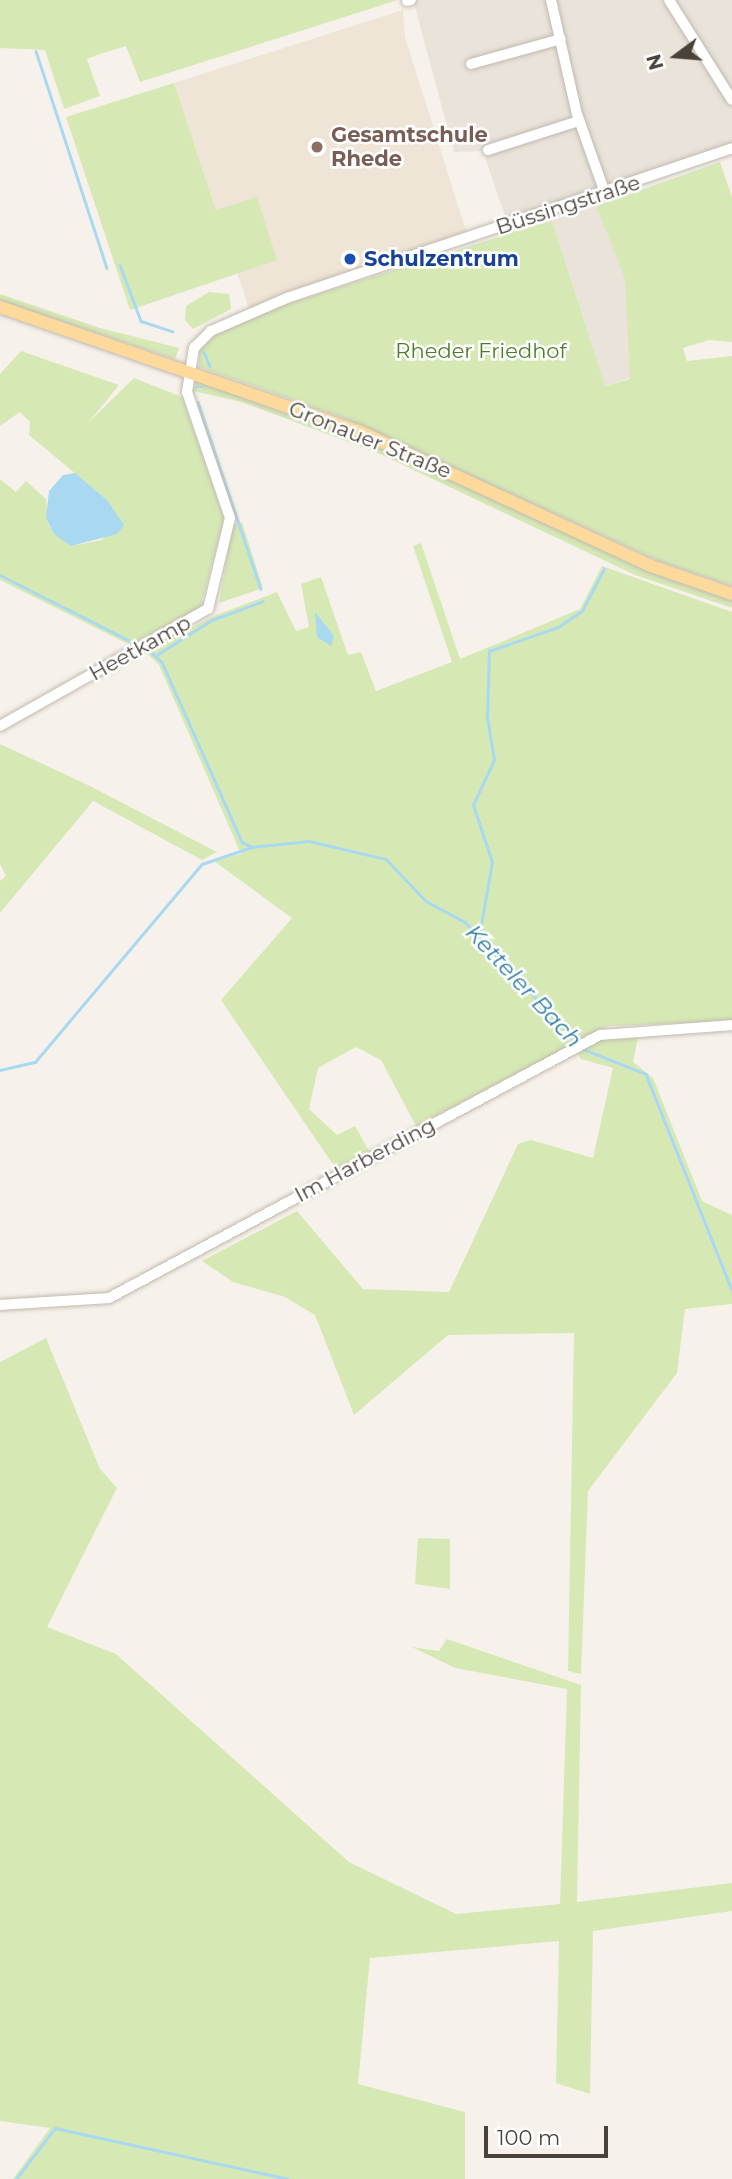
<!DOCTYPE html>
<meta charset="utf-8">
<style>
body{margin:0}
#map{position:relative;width:732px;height:2179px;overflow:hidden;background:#f6f2eb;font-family:Montserrat,sans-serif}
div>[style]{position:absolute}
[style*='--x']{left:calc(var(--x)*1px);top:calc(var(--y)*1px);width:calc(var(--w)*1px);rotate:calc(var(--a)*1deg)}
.residential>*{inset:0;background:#e9e3da}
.education>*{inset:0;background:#eee5d6}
.green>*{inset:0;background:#d6e9b5}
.water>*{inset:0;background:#a9d9f1}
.stream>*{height:2.5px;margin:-1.25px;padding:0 1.25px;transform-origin:1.25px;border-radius:1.25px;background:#a9d9f1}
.roads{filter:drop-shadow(0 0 2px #c1b9ae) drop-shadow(0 0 2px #c1b9ae)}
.minor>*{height:10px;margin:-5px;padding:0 5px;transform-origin:5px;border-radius:5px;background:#fff}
.major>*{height:12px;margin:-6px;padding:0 6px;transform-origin:6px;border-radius:6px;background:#fdda9c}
.dots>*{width:19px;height:19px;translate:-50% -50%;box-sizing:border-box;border:4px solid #fff;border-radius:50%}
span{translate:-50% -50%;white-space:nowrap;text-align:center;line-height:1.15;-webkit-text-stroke:5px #fff;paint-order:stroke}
.education-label{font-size:21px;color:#785e54;font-weight:700}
.left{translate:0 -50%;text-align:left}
.street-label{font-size:21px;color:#4a4239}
.transit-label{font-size:21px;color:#164399;font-weight:700}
.park-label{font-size:21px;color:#517d2b}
.water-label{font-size:23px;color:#2e7ea6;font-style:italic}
.north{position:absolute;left:641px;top:21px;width:70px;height:70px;-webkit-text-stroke:5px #fff;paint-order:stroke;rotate:254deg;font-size:19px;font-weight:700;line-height:28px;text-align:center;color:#4a4239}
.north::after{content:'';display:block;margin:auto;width:24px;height:32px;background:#4a4239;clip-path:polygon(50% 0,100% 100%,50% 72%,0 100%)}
.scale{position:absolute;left:484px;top:2126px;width:124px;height:32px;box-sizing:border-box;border:4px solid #4a4239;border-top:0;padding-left:9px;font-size:21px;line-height:24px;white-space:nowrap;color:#4a4239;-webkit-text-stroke:5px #fff;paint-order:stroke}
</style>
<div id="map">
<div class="residential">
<div style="clip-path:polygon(413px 0,732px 0,732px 151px,506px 219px,483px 151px,454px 152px)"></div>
<div style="clip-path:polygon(596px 206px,625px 278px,632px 368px,630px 378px,605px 386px,552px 220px)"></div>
</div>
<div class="education">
<div style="clip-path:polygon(403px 10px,405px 37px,466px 231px,249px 309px,174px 83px)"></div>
</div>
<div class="green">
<div style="clip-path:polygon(0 0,398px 0,140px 82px,126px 46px,97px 55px,87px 59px,100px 96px,64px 109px,45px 50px,0 48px)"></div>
<div style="clip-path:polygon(174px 83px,216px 210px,257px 197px,277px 260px,130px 310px,66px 117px)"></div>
<div style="clip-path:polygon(720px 162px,732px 197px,732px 342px,709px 340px,683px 348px,687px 361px,732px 356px,732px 586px,659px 561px,344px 418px,199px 367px,200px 348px,230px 322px,552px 220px,605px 386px,630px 379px,625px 279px,596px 206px)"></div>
<div style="clip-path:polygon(209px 292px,229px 294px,231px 309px,193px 329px,185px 320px,186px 306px)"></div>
<div style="clip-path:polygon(0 294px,100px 328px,179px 348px,175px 359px,0 301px)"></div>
<div style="clip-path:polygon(21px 351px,119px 385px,89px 422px,134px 378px,182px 397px,224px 518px,200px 609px,132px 646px,0 580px,0 479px,16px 492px,26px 481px,46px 499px,49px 526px,71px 546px,102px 540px,116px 518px,107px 500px,29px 435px,30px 422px,20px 412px,0 426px,0 374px)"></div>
<div style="clip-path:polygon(197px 381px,408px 459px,647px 571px,732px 600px,732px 608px,635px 575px,380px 454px,242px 402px,193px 391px)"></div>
<div style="clip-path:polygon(242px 522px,263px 588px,219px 603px,233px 525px)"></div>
<div style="clip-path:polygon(421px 543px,460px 659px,580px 609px,602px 566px,732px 612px,732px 1021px,608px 1026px,416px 1126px,381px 1060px,356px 1047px,318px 1068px,309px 1109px,337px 1135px,355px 1126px,369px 1151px,336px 1169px,221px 1000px,292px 918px,214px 861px,241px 854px,159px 665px,147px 653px,211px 617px,277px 592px,296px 631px,309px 627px,301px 584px,321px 577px,348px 655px,361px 652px,376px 691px,452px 662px,413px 546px)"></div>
<div style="clip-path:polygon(0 744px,88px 785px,217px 852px,202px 860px,93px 801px,0 913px,0 881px,6px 876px,0 864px)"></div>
<div style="clip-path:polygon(610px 1036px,638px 1037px,633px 1062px,653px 1078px,702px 1201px,732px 1215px,732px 1304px,685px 1309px,677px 1373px,588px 1491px,581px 1674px,568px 1671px,574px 1333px,448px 1335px,354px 1415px,315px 1315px,285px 1297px,233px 1282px,202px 1261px,297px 1211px,363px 1289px,449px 1292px,518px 1144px,531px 1140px,593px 1158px,613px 1068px,581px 1059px,577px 1052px)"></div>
<div style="clip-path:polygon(46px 1338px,100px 1469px,117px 1488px,47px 1627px,116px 1654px,349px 1862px,456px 1914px,560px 1904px,567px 1689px,455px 1668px,412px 1647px,439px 1651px,447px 1639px,581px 1685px,577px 1902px,732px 1883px,732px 1911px,593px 1931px,590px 2094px,556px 2083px,559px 1941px,370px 1958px,358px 2084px,465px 2112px,465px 2179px,13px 2179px,50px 2128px,0 2121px,0 1362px)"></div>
<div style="clip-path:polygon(418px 1538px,450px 1539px,450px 1589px,415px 1584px)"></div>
</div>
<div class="water">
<div style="clip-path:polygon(75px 473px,107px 500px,124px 525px,117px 534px,71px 546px,54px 534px,46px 518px,49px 491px,63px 475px)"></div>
<div style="clip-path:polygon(315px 612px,334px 636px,331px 646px,317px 637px)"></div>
</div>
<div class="stream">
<div style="--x:36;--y:51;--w:228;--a:71.9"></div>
<div style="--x:120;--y:265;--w:60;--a:69.4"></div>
<div style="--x:141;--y:321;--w:33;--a:18"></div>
<div style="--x:204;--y:352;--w:15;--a:67"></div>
<div style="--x:196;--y:387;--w:7;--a:0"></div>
<div style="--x:198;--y:402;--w:197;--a:71.4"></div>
<div style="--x:0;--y:575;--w:153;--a:26.9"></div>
<div style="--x:150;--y:651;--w:16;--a:43"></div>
<div style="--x:162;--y:662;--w:197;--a:66"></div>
<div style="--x:242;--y:842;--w:11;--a:27"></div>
<div style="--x:252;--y:847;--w:57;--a:-6"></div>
<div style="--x:309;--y:841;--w:79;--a:13.2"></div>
<div style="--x:386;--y:859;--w:58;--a:46.4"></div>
<div style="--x:426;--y:901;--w:44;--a:28.3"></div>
<div style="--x:465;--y:922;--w:167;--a:46.9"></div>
<div style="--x:158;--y:654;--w:64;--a:-32.2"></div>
<div style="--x:212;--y:620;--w:54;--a:-20.4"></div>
<div style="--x:479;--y:936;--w:75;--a:-80"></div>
<div style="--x:492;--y:862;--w:60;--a:-108.4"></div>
<div style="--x:473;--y:805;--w:50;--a:-65"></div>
<div style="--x:494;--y:760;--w:43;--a:-99.5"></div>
<div style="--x:487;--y:718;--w:67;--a:-88.3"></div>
<div style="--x:489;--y:651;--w:73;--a:-19.2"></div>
<div style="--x:558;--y:627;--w:29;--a:-34"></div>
<div style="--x:582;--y:611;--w:47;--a:-62.4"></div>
<div style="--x:583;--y:1049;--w:68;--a:21.6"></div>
<div style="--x:646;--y:1074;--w:232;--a:68.3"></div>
<div style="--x:0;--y:1070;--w:36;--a:-13"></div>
<div style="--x:35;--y:1062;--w:259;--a:-49.9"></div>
<div style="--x:202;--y:864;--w:53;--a:-18.8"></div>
<div style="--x:16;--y:2179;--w:64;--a:-52.6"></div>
<div style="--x:55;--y:2128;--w:239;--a:12.3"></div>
</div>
<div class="roads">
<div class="minor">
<div style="--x:551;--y:0;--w:117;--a:77.2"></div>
<div style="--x:577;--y:114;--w:84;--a:70.5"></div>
<div style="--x:669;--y:0;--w:118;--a:57.8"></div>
<div style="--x:407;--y:1;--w:4;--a:-14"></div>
<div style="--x:471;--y:64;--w:93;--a:-15.5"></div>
<div style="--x:488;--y:150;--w:96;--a:-17.7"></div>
<div style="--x:0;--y:726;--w:239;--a:-29.4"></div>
<div style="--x:208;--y:609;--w:94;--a:-76.4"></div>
<div style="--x:230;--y:518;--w:133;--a:-108.8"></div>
<div style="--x:187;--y:392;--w:45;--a:-81"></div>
<div style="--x:194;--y:348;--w:24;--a:-45"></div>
<div style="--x:211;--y:331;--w:83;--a:-23.5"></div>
<div style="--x:287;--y:298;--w:470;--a:-18.6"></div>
<div style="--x:0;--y:1305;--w:109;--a:-3.7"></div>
<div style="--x:109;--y:1298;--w:557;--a:-28.18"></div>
<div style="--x:600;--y:1035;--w:132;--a:-4.3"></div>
</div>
<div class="major">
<div style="--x:0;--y:307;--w:380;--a:19.1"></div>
<div style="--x:359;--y:431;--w:322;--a:24.8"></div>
<div style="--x:651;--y:566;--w:86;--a:19.1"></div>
</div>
</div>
<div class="dots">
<div style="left:317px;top:147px;background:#8d6e63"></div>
<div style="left:350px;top:259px;background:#1a4fb4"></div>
</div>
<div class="education-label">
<span class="left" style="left:331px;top:147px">Gesamtschule<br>Rhede</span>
</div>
<div class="street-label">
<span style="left:568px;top:205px;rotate:-18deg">Büssingstraße</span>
<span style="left:370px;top:440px;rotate:22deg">Gronauer Straße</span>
<span style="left:140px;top:648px;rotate:-29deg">Heetkamp</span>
<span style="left:365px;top:1160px;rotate:-28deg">Im Harberding</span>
</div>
<div class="transit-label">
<span class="left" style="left:364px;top:259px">Schulzentrum</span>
</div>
<div class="park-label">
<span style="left:481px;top:351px">Rheder Friedhof</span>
</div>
<div class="water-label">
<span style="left:524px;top:986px;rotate:47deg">Ketteler Bach</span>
</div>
<div class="north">N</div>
<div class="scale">100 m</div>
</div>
